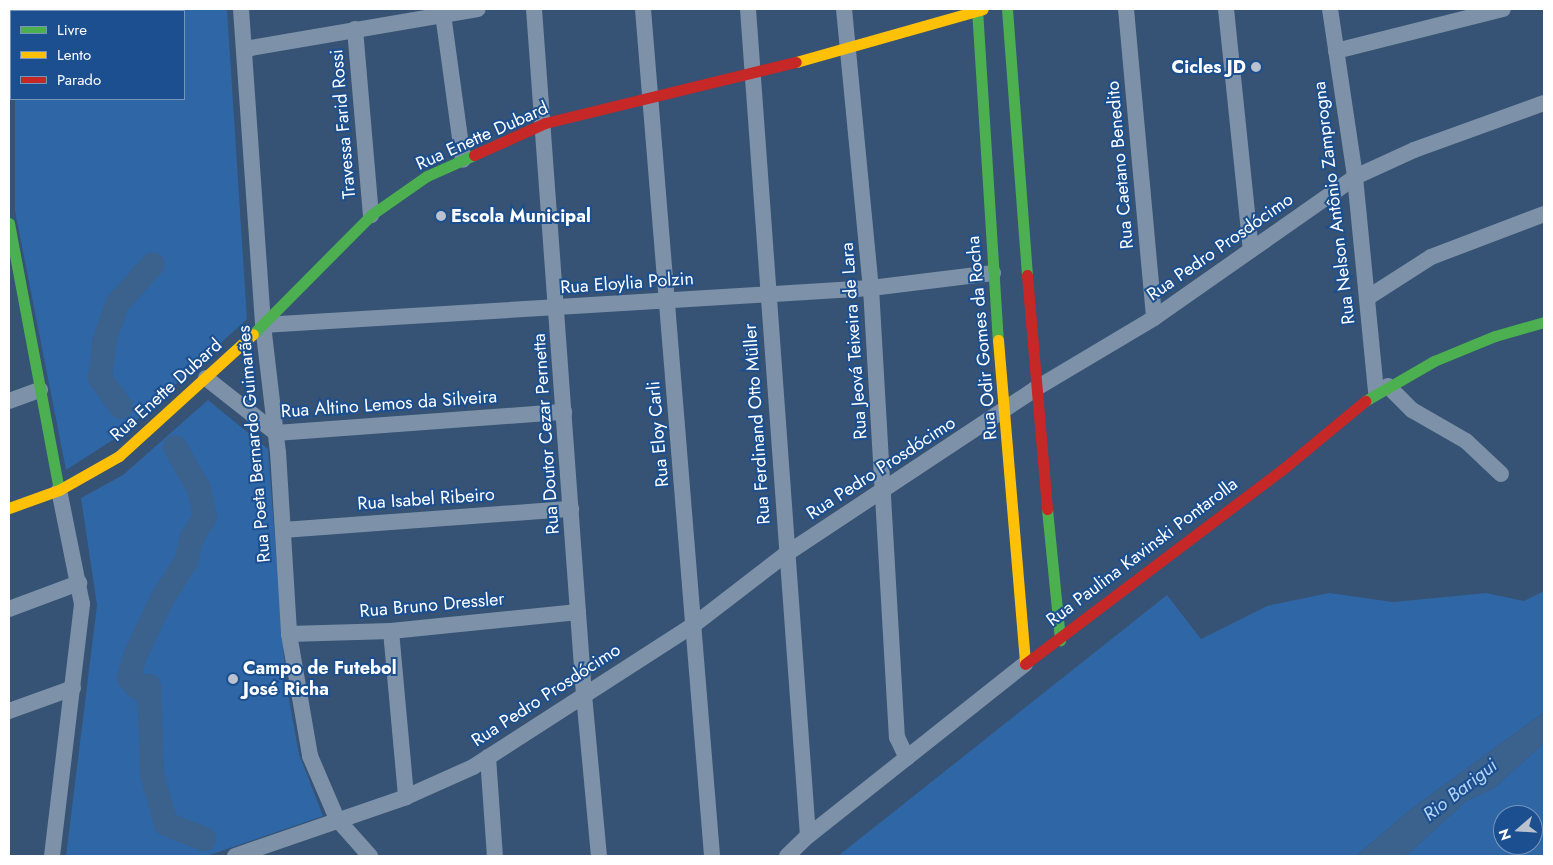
<!DOCTYPE html>
<meta charset="utf-8">
<style>
body{margin:0}
#map{position:relative;width:1553px;height:865px;overflow:hidden;background:#365274;font-family:Jost,sans-serif}
div>[style]{position:absolute}
[style*='--x']{left:calc(var(--x)*1px);top:calc(var(--y)*1px);width:calc(var(--w)*1px);rotate:calc(var(--a)*1deg)}
.green>*{inset:0;background:#2f66a5}
.water>*{inset:0;background:#3b618d}
.river>*{height:24px;margin:-12px;padding:0 12px;transform-origin:12px;border-radius:12px;background:#3b618d}
.street>*{height:16px;margin:-8px;padding:0 8px;transform-origin:8px;border-radius:8px;background:#7d92a8}
.fast>*{height:11px;margin:-5.5px;padding:0 5.5px;transform-origin:5.5px;border-radius:5.5px;background:#4caf50}
.slow>*{height:11px;margin:-5.5px;padding:0 5.5px;transform-origin:5.5px;border-radius:5.5px;background:#ffc107}
.jam>*{height:11px;margin:-5.5px;padding:0 5.5px;transform-origin:5.5px;border-radius:5.5px;background:#c62828}
.dots>*{width:14px;height:14px;translate:-50% -50%;box-sizing:border-box;border:2px solid #1b4f8f;border-radius:50%}
span{translate:-50% -50%;white-space:nowrap;text-align:center;line-height:1.15;-webkit-text-stroke:4px #1b4f8f;paint-order:stroke}
.poi-label{font-size:18px;color:#fff;font-weight:700}
.right{translate:-100% -50%;text-align:right}
.left{translate:0 -50%;text-align:left}
.street-label{font-size:18px;color:#fff}
.water-label{font-size:19px;color:#b5d3f5;font-style:italic}
.frame{position:absolute;inset:0;border:10px solid #fff;pointer-events:none}
.legend{position:absolute;left:10px;top:10px;width:175px;height:90px;box-sizing:border-box;background:#1b4f8f;border:1px solid #7695bc;margin:0;padding:6px 9px;list-style:none;font-size:15px;color:#fff}
.legend li{display:flex;align-items:center;gap:10px;height:25px}
.legend b{width:25px;border:1px solid #7695bc}
.north{position:absolute;left:1493px;top:805px;width:50px;height:50px;box-sizing:border-box;background:#1b4f8f;border:1px solid #7695bc;border-radius:50%;rotate:251deg;font-size:14px;font-weight:700;line-height:20px;text-align:center;color:#fff}
.north::after{content:'';display:block;margin:auto;width:18px;height:22px;background:#b9c2ce;clip-path:polygon(50% 0,100% 100%,50% 72%,0 100%)}
</style>
<div id="map">
<div class="green">
<div style="clip-path:polygon(15px 9px,227px 9px,247px 319px,119px 436px,66px 470px,15px 211px,15px 99px,184px 99px,184px 11px)"></div>
<div style="clip-path:polygon(208px 400px,268px 449px,286px 683px,299px 754px,323px 816px,207px 856px,66px 856px,97px 605px,81px 498px,123px 475px)"></div>
<div style="clip-path:polygon(1544px 591px,1544px 712px,1410px 810px,1356px 856px,838px 856px,1167px 595px,1201px 639px,1267px 606px,1329px 593px,1393px 602px,1486px 593px,1524px 601px)"></div>
<div style="clip-path:polygon(evenodd,1544px 743px,1544px 856px,1406px 856px,1466px 801px,1494px 788px,1544px 743px,1503px 815px,1533px 815px,1533px 845px,1503px 845px,1503px 815px)"></div>
</div>
<div class="water">
<div style="clip-path:polygon(1544px 712px,1544px 743px,1494px 788px,1466px 801px,1406px 856px,1356px 856px,1410px 810px)"></div>
</div>
<div class="river">
<div style="--x:121;--y:407;--w:36;--a:-126"></div>
<div style="--x:100;--y:378;--w:40;--a:-82.9"></div>
<div style="--x:105;--y:338;--w:37;--a:-70"></div>
<div style="--x:118;--y:303;--w:52;--a:-48.1"></div>
<div style="--x:175;--y:447;--w:48;--a:60.3"></div>
<div style="--x:199;--y:489;--w:29;--a:78"></div>
<div style="--x:205;--y:517;--w:26;--a:122"></div>
<div style="--x:191;--y:539;--w:21;--a:101"></div>
<div style="--x:187;--y:560;--w:46;--a:122.7"></div>
<div style="--x:162;--y:599;--w:63;--a:115.3"></div>
<div style="--x:135;--y:656;--w:23;--a:105"></div>
<div style="--x:129;--y:678;--w:13;--a:48"></div>
<div style="--x:138;--y:688;--w:11;--a:-10"></div>
<div style="--x:149;--y:686;--w:88;--a:88"></div>
<div style="--x:152;--y:774;--w:52;--a:74.4"></div>
<div style="--x:166;--y:824;--w:41;--a:21.5"></div>
</div>
<div class="street">
<div style="--x:241;--y:9;--w:317;--a:86"></div>
<div style="--x:263;--y:325;--w:128;--a:83.3"></div>
<div style="--x:278;--y:452;--w:182;--a:86.5"></div>
<div style="--x:289;--y:634;--w:124;--a:80.2"></div>
<div style="--x:310;--y:756;--w:69;--a:66.8"></div>
<div style="--x:337;--y:819;--w:50;--a:48.3"></div>
<div style="--x:534;--y:9;--w:688;--a:85.83"></div>
<div style="--x:584;--y:695;--w:162;--a:84.7"></div>
<div style="--x:643;--y:9;--w:850;--a:85.34"></div>
<div style="--x:748;--y:9;--w:829;--a:85.85"></div>
<div style="--x:844;--y:9;--w:280;--a:84.5"></div>
<div style="--x:871;--y:288;--w:450;--a:86.7"></div>
<div style="--x:897;--y:737;--w:23;--a:65"></div>
<div style="--x:1126;--y:9;--w:310;--a:84.8"></div>
<div style="--x:1226;--y:9;--w:241;--a:84.1"></div>
<div style="--x:1330;--y:9;--w:170;--a:81.5"></div>
<div style="--x:1355;--y:177;--w:216;--a:84.4"></div>
<div style="--x:443;--y:14;--w:147;--a:82.2"></div>
<div style="--x:355;--y:29;--w:187;--a:85.1"></div>
<div style="--x:245;--y:49;--w:236;--a:-9.7"></div>
<div style="--x:1336;--y:51;--w:172;--a:-14.1"></div>
<div style="--x:1367;--y:298;--w:76;--a:-32.6"></div>
<div style="--x:1431;--y:257;--w:121;--a:-20.8"></div>
<div style="--x:263;--y:325;--w:609;--a:-3.48"></div>
<div style="--x:871;--y:288;--w:123;--a:-7"></div>
<div style="--x:206;--y:378;--w:89;--a:38.2"></div>
<div style="--x:276;--y:433;--w:289;--a:-4.2"></div>
<div style="--x:1388;--y:386;--w:34;--a:45"></div>
<div style="--x:1412;--y:410;--w:62;--a:29.9"></div>
<div style="--x:1466;--y:441;--w:48;--a:43.3"></div>
<div style="--x:9;--y:401;--w:33;--a:-20"></div>
<div style="--x:283;--y:530;--w:289;--a:-4.2"></div>
<div style="--x:9;--y:609;--w:75;--a:-20.4"></div>
<div style="--x:391;--y:631;--w:167;--a:84.8"></div>
<div style="--x:289;--y:634;--w:102;--a:-1.7"></div>
<div style="--x:391;--y:631;--w:188;--a:-5.8"></div>
<div style="--x:9;--y:711;--w:68;--a:-19.8"></div>
<div style="--x:488;--y:757;--w:99;--a:86"></div>
<div style="--x:52;--y:856;--w:254;--a:-83.2"></div>
<div style="--x:82;--y:604;--w:116;--a:-101.4"></div>
<div style="--x:235;--y:856;--w:181;--a:-19"></div>
<div style="--x:406;--y:797;--w:73;--a:-24.1"></div>
<div style="--x:473;--y:767;--w:264;--a:-32.8"></div>
<div style="--x:695;--y:624;--w:115;--a:-37.6"></div>
<div style="--x:786;--y:554;--w:299;--a:-33.5"></div>
<div style="--x:1035;--y:389;--w:139;--a:-30.8"></div>
<div style="--x:1154;--y:318;--w:246;--a:-35"></div>
<div style="--x:1355;--y:177;--w:65;--a:-24.6"></div>
<div style="--x:1414;--y:150;--w:138;--a:-19.9"></div>
<div style="--x:787;--y:856;--w:29;--a:-44"></div>
<div style="--x:808;--y:836;--w:277;--a:-38.4"></div>
</div>
<div class="fast">
<div style="--x:977;--y:9;--w:332;--a:86.4"></div>
<div style="--x:1007;--y:9;--w:267;--a:85.7"></div>
<div style="--x:9;--y:223;--w:272;--a:79.4"></div>
<div style="--x:253;--y:334;--w:168;--a:-45.2"></div>
<div style="--x:371;--y:215;--w:68;--a:-34.9"></div>
<div style="--x:427;--y:176;--w:51;--a:-24.1"></div>
<div style="--x:1365;--y:401;--w:80;--a:-30.1"></div>
<div style="--x:1434;--y:361;--w:66;--a:-22.3"></div>
<div style="--x:1495;--y:336;--w:51;--a:-15.9"></div>
<div style="--x:1047;--y:509;--w:132;--a:84.3"></div>
</div>
<div class="slow">
<div style="--x:796;--y:62;--w:194;--a:-15.8"></div>
<div style="--x:998;--y:340;--w:325;--a:85.2"></div>
<div style="--x:9;--y:508;--w:53;--a:-19.8"></div>
<div style="--x:59;--y:490;--w:69;--a:-29.5"></div>
<div style="--x:119;--y:456;--w:181;--a:-42.3"></div>
</div>
<div class="jam">
<div style="--x:474;--y:155;--w:78;--a:-24.3"></div>
<div style="--x:545;--y:123;--w:258;--a:-13.7"></div>
<div style="--x:1027;--y:275;--w:235;--a:85.1"></div>
<div style="--x:1025;--y:664;--w:323;--a:-37.1"></div>
<div style="--x:1283;--y:469;--w:107;--a:-39.7"></div>
</div>
<div class="dots">
<div style="left:1256px;top:67px;background:#b9c2ce"></div>
<div style="left:441px;top:216px;background:#b9c2ce"></div>
<div style="left:233px;top:679px;background:#b9c2ce"></div>
</div>
<div class="poi-label">
<span class="right" style="left:1246px;top:67px">Cicles JD</span>
<span class="left" style="left:451px;top:216px">Escola Municipal</span>
<span class="left" style="left:243px;top:679px">Campo de Futebol<br>José Richa</span>
</div>
<div class="street-label">
<span style="left:343px;top:124px;rotate:-95deg">Travessa Farid Rossi</span>
<span style="left:482px;top:136px;rotate:-24deg">Rua Enette Dubard</span>
<span style="left:1120px;top:165px;rotate:-95deg">Rua Caetano Benedito</span>
<span style="left:1334px;top:203px;rotate:-97deg">Rua Nelson Antônio Zamprogna</span>
<span style="left:1220px;top:247px;rotate:-35deg">Rua Pedro Prosdócimo</span>
<span style="left:627px;top:283px;rotate:-4deg">Rua Eloylia Polzin</span>
<span style="left:982px;top:338px;rotate:-95deg">Rua Odir Gomes da Rocha</span>
<span style="left:854px;top:341px;rotate:-94deg">Rua Jeová Teixeira de Lara</span>
<span style="left:166px;top:390px;rotate:-42deg">Rua Enette Dubard</span>
<span style="left:389px;top:404px;rotate:-4deg">Rua Altino Lemos da Silveira</span>
<span style="left:757px;top:424px;rotate:-94deg">Rua Ferdinand Otto Müller</span>
<span style="left:546px;top:434px;rotate:-94deg">Rua Doutor Cezar Pernetta</span>
<span style="left:658px;top:434px;rotate:-95deg">Rua Eloy Carli</span>
<span style="left:254px;top:444px;rotate:-95deg">Rua Poeta Bernardo Guimarães</span>
<span style="left:881px;top:468px;rotate:-33deg">Rua Pedro Prosdócimo</span>
<span style="left:426px;top:499px;rotate:-4deg">Rua Isabel Ribeiro</span>
<span style="left:1142px;top:552px;rotate:-37deg">Rua Paulina Kavinski Pontarolla</span>
<span style="left:432px;top:605px;rotate:-5deg">Rua Bruno Dressler</span>
<span style="left:546px;top:695px;rotate:-33deg">Rua Pedro Prosdócimo</span>
</div>
<div class="water-label">
<span style="left:1460px;top:790px;rotate:-38deg">Rio Barigui</span>
</div>
<div class="frame"></div>
<ul class="legend">
<li><b style="height:6px;background:#4caf50"></b>Livre</li>
<li><b style="height:6px;background:#ffc107"></b>Lento</li>
<li><b style="height:6px;background:#c62828"></b>Parado</li>
</ul>
<div class="north">N</div>
</div>
